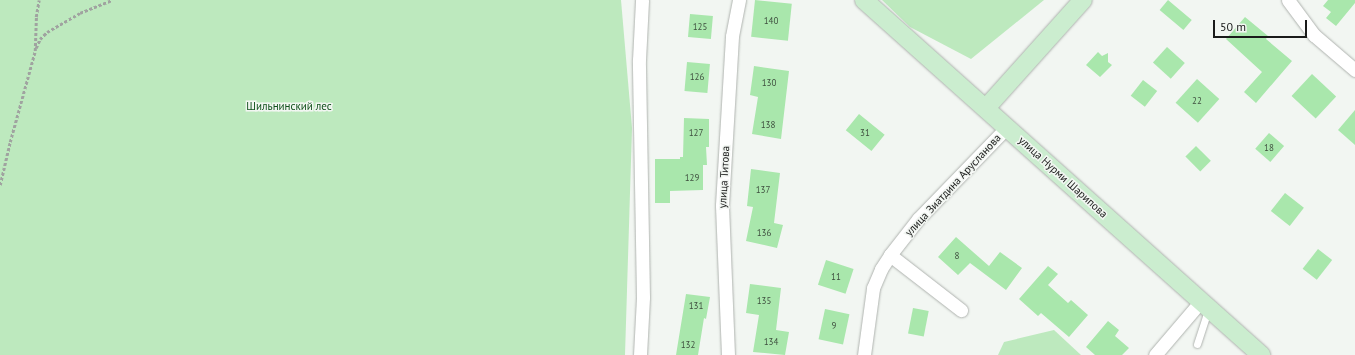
<!DOCTYPE html>
<meta charset="utf-8">
<style>
body{margin:0}
#map{position:relative;width:1355px;height:355px;overflow:hidden;background:#f2f6f2;font-family:"PT Sans",sans-serif}
div>[style]{position:absolute}
[style*='--x']{left:calc(var(--x)*1px);top:calc(var(--y)*1px);width:calc(var(--w)*1px);rotate:calc(var(--a)*1deg)}
.green>*{inset:0;background:#bde9be}
.building>*{inset:0;background:#a9e7ac;transform-origin:0 0}
.path>*{height:2.5px;margin-top:-1.25px;transform-origin:0;background:repeating-linear-gradient(90deg,#a0a3a0 0 3px,transparent 0 5px)}
.roads{filter:drop-shadow(0 0 1px #afb3af) drop-shadow(0 0 1px #afb3af)}
.lane>*{height:7px;margin:-3.5px;padding:0 3.5px;transform-origin:3.5px;border-radius:3.5px;background:#fff}
.street>*{height:13px;margin:-6.5px;padding:0 6.5px;transform-origin:6.5px;border-radius:6.5px;background:#fff}
.secondary>*{height:18px;margin:-9px;padding:0 9px;transform-origin:9px;border-radius:9px;background:#cbedcf}
span{translate:-50% -50%;white-space:nowrap;text-align:center;line-height:1.15;-webkit-text-stroke:3px #f2f6f2;paint-order:stroke}
.number-label{font-size:9px;color:#3e4e3e}
.number-label span{-webkit-text-stroke-width:0}
.park-label{font-size:11px;color:#0f501a}
.street-label{font-size:11px;color:#1a1b1a}
.scale{position:absolute;left:1213px;top:20px;width:94px;height:18px;box-sizing:border-box;border:2px solid #1a1b1a;border-top:0;padding-left:5px;font-size:12px;line-height:14px;white-space:nowrap;color:#1a1b1a;-webkit-text-stroke:3px #f2f6f2;paint-order:stroke}
</style>
<div id="map">
<div class="green">
<div style="clip-path:polygon(0 0,621px 0,632px 128px,625px 355px,0 355px)"></div>
<div style="clip-path:polygon(882px 0,1044px 0,971px 59px,910px 27px)"></div>
<div style="clip-path:polygon(1054px 330px,1081px 355px,998px 355px,1004px 342px)"></div>
</div>
<div class="building">
<div style="left:755px;top:0;width:37px;height:37px;rotate:6deg"></div>
<div style="left:1168px;top:0;width:31px;height:13px;rotate:40deg"></div>
<div style="clip-path:polygon(1328px 0,1355px 0,1355px 3px,1336px 26px,1326px 18px,1331px 12px,1323px 6px)"></div>
<div style="left:690px;top:14px;width:23px;height:23px;rotate:5deg"></div>
<div style="clip-path:polygon(1245px 17px,1268px 36px,1266px 39px,1292px 61px,1256px 103px,1244px 92px,1262px 72px,1226px 39px)"></div>
<div style="left:1167px;top:47px;width:24px;height:21px;rotate:42deg"></div>
<div style="clip-path:polygon(1098px 52px,1102px 56px,1108px 53px,1108px 62px,1112px 65px,1100px 77px,1086px 65px)"></div>
<div style="left:687px;top:62px;width:23px;height:29px;rotate:5deg"></div>
<div style="clip-path:polygon(754px 66px,789px 71px,781px 139px,752px 134px,758px 97px,750px 95px)"></div>
<div style="left:1312px;top:74px;width:33px;height:30px;rotate:43deg"></div>
<div style="left:1197px;top:79px;width:30px;height:32px;rotate:42deg"></div>
<div style="left:1143px;top:80px;width:18px;height:20px;rotate:38deg"></div>
<div style="clip-path:polygon(1355px 110px,1355px 145px,1338px 130px)"></div>
<div style="left:859px;top:114px;width:33px;height:21px;rotate:39deg"></div>
<div style="clip-path:polygon(684px 118px,709px 119px,709px 147px,706px 147px,707px 165px,703px 165px,703px 190px,670px 191px,670px 203px,655px 203px,655px 159px,680px 159px,680px 157px,683px 157px)"></div>
<div style="left:1269px;top:133px;width:20px;height:21px;rotate:41deg"></div>
<div style="left:1196px;top:146px;width:21px;height:15px;rotate:45deg"></div>
<div style="clip-path:polygon(751px 169px,780px 173px,774px 223px,783px 225px,777px 248px,746px 241px,753px 207px,747px 206px)"></div>
<div style="left:1285px;top:193px;width:24px;height:23px;rotate:38deg"></div>
<div style="clip-path:polygon(956px 237px,989px 266px,1000px 252px,1022px 268px,1006px 290px,970px 263px,958px 275px,938px 257px)"></div>
<div style="left:1318px;top:249px;width:18px;height:25px;rotate:38deg"></div>
<div style="left:826px;top:260px;width:29px;height:26px;rotate:18deg"></div>
<div style="clip-path:polygon(1048px 266px,1058px 274px,1048px 285px,1068px 303px,1071px 300px,1088px 315px,1069px 337px,1041px 313px,1038px 316px,1019px 299px)"></div>
<div style="clip-path:polygon(750px 284px,781px 288px,776px 330px,789px 332px,785px 355px,753px 352px,759px 315px,746px 313px)"></div>
<div style="clip-path:polygon(686px 294px,710px 297px,706px 319px,704px 318px,698px 355px,676px 355px)"></div>
<div style="left:913px;top:308px;width:16px;height:26px;rotate:11deg"></div>
<div style="left:825px;top:309px;width:25px;height:31px;rotate:12deg"></div>
<div style="clip-path:polygon(1108px 321px,1119px 330px,1115px 336px,1129px 348px,1122px 355px,1095px 355px,1086px 347px)"></div>
</div>
<div class="path">
<div style="--x:36;--y:48;--w:10;--a:-66"></div>
<div style="--x:40;--y:39;--w:10;--a:-45"></div>
<div style="--x:47;--y:32;--w:38;--a:-30"></div>
<div style="--x:80;--y:13;--w:35;--a:-22"></div>
<div style="--x:0;--y:185;--w:44;--a:-76.9"></div>
<div style="--x:10;--y:142;--w:94;--a:-74.6"></div>
<div style="--x:35;--y:51;--w:34;--a:-88"></div>
<div style="--x:36;--y:17;--w:17;--a:-80"></div>
</div>
<div class="roads">
<div class="lane">
<div style="--x:1197;--y:344;--w:36;--a:-72"></div>
</div>
<div class="street">
<div style="--x:1288;--y:0;--w:44;--a:53.4"></div>
<div style="--x:1314;--y:35;--w:54;--a:40.5"></div>
<div style="--x:890;--y:255;--w:90;--a:37.8"></div>
<div style="--x:640;--y:355;--w:58;--a:-87"></div>
<div style="--x:643;--y:297;--w:237;--a:-91"></div>
<div style="--x:639;--y:60;--w:60;--a:-87.1"></div>
<div style="--x:728;--y:355;--w:150;--a:-92.3"></div>
<div style="--x:722;--y:205;--w:169;--a:-86.6"></div>
<div style="--x:732;--y:36;--w:37;--a:-79"></div>
<div style="--x:864;--y:355;--w:68;--a:-82.3"></div>
<div style="--x:873;--y:288;--w:21;--a:-67"></div>
<div style="--x:881;--y:269;--w:17;--a:-57"></div>
<div style="--x:890;--y:255;--w:46;--a:-52.1"></div>
<div style="--x:918;--y:219;--w:128;--a:-45.9"></div>
<div style="--x:1155;--y:355;--w:71;--a:-49.6"></div>
</div>
<div class="secondary">
<div style="--x:864;--y:0;--w:533;--a:41.8"></div>
<div style="--x:986;--y:108;--w:145;--a:-48.1"></div>
</div>
</div>
<div class="number-label">
<span style="left:771px;top:21px">140</span>
<span style="left:700px;top:27px">125</span>
<span style="left:697px;top:77px">126</span>
<span style="left:769px;top:83px">130</span>
<span style="left:1197px;top:101px">22</span>
<span style="left:768px;top:125px">138</span>
<span style="left:696px;top:133px">127</span>
<span style="left:865px;top:133px">31</span>
<span style="left:1269px;top:148px">18</span>
<span style="left:692px;top:178px">129</span>
<span style="left:763px;top:190px">137</span>
<span style="left:764px;top:233px">136</span>
<span style="left:957px;top:256px">8</span>
<span style="left:836px;top:277px">11</span>
<span style="left:764px;top:301px">135</span>
<span style="left:696px;top:306px">131</span>
<span style="left:834px;top:326px">9</span>
<span style="left:771px;top:342px">134</span>
<span style="left:688px;top:345px">132</span>
</div>
<div class="park-label">
<span style="left:289px;top:106px">Шильнинский лес</span>
</div>
<div class="street-label">
<span style="left:724px;top:177px;rotate:-87deg">улица Титова</span>
<span style="left:1063px;top:177px;rotate:42deg">улица Нурми Шарипова</span>
<span style="left:953px;top:185px;rotate:-47deg">улица Зиатдина Арусланова</span>
</div>
<div class="scale">50 m</div>
</div>
